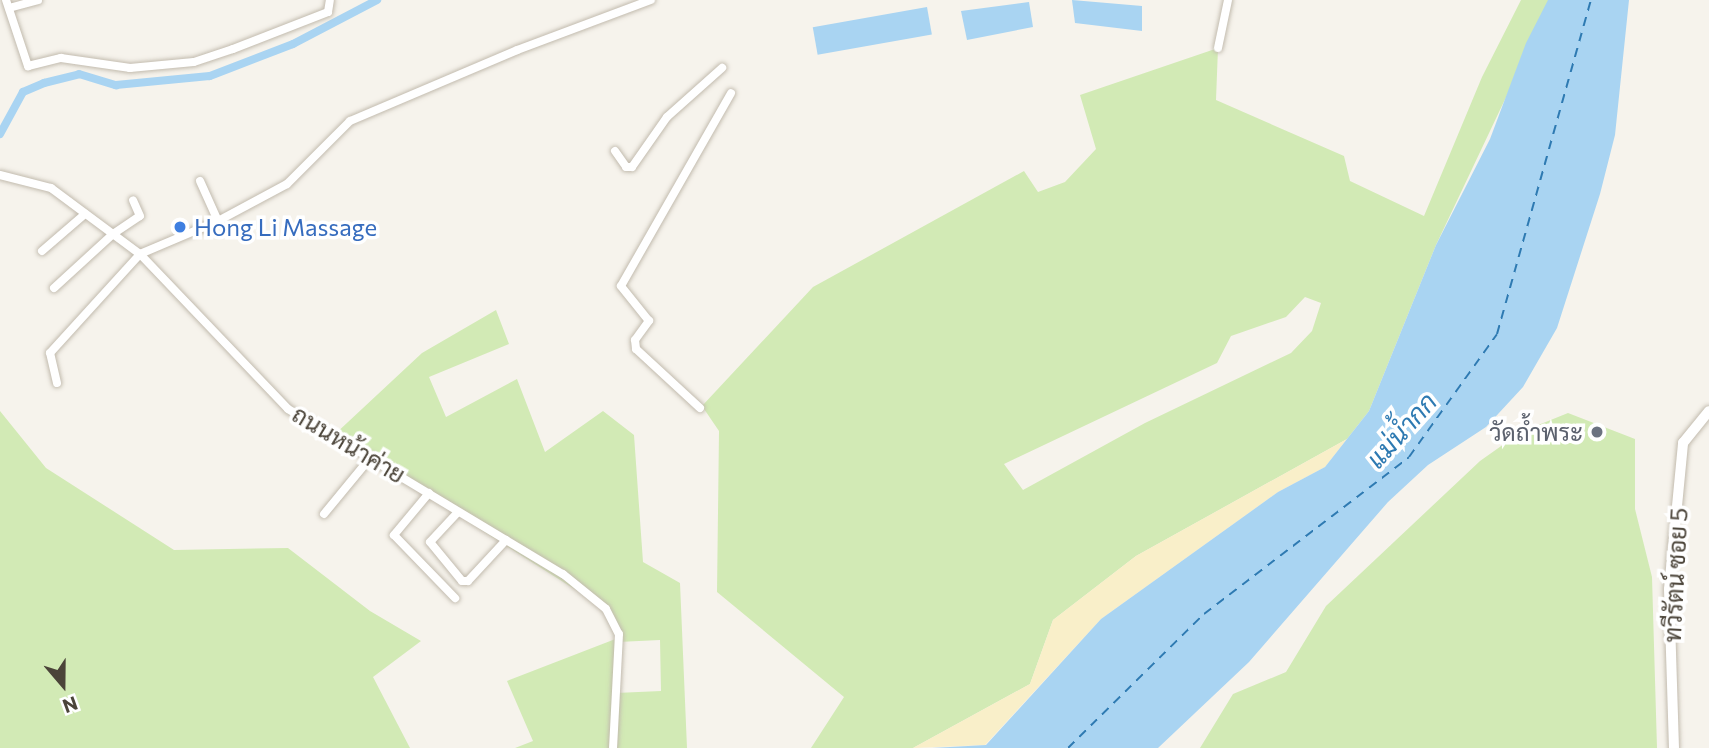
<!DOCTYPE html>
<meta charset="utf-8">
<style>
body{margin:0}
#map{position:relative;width:1709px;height:748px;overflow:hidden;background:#f6f3ec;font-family:Commissioner,Sarabun,sans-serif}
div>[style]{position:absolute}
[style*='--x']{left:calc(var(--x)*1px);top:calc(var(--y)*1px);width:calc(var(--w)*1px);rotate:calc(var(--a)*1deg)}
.green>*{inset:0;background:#d2eab5}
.sand>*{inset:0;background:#f9efc9}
.water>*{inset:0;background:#a9d4f2;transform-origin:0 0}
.canal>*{height:8px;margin:-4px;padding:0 4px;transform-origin:4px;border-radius:4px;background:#a9d4f2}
.ferry>*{height:2px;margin-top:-1px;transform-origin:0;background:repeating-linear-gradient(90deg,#2e7ab2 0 9px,transparent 0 16px)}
.roads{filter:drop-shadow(0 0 2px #c2bbae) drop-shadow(0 0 2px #c2bbae)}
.minor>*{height:8px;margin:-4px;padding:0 4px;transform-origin:4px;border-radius:4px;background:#fff}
.tertiary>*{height:10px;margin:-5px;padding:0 5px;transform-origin:5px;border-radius:5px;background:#fff}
.dots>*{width:19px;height:19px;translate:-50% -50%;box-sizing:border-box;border:4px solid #fff;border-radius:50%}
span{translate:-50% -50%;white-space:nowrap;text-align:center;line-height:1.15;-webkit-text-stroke:7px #fff;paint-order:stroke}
.shop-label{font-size:24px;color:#366cbe}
.left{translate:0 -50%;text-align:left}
.worship-label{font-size:24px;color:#5b616d}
.right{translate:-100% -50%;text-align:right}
.street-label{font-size:24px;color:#4b4439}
.water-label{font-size:26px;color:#2e7ab2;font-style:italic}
.north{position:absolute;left:28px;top:650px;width:70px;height:70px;-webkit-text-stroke:5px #fff;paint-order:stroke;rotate:160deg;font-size:19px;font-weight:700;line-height:28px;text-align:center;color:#4b4439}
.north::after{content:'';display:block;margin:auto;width:24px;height:32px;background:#4b4439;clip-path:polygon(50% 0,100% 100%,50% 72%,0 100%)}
</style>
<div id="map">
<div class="green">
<div style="clip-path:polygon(evenodd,1521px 0,1552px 0,1436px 245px,1369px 411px,1347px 439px,1136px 556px,1053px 620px,1030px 684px,913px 748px,811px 748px,844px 697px,717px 592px,719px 431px,702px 406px,813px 287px,1024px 171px,1038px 192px,1065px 182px,1096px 149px,1080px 95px,1218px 48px,1216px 100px,1344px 156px,1350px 181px,1424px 216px,1482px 77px,1521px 0,1305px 297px,1321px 303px,1312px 331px,1291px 353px,1145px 423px,1023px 490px,1004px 464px,1217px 363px,1231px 336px,1286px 317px,1305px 297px)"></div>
<div style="clip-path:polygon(evenodd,496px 310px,509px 344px,429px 377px,446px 417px,517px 379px,545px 452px,603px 411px,634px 435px,643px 562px,680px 583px,687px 748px,515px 748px,533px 741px,507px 681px,618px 638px,606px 609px,333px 436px,422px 353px,496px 310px,660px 640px,661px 691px,616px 693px,618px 642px,660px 640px)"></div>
<div style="clip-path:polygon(0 411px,46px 468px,174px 550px,288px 548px,370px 611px,421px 641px,373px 677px,410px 748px,0 748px)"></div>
<div style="clip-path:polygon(1568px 413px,1635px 439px,1635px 509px,1652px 577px,1657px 748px,1200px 748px,1233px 694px,1286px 672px,1326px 606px,1480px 461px,1521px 432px)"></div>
</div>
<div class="sand">
<div style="clip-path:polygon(1347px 439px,1325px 467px,1278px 492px,1101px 619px,985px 745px,913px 748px,1030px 684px,1053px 620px,1136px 556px)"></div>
</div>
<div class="water">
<div style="clip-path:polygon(1072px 0,1142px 6px,1142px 31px,1075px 23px)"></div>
<div style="clip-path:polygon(1548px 0,1629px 0,1615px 135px,1600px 194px,1557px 328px,1523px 387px,1486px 427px,1428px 465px,1388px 502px,1249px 662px,1158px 748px,932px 748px,986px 745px,1101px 619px,1278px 492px,1325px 467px,1369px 411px,1436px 245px,1490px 139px,1526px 43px)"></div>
<div style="clip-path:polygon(1029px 2px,1033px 27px,967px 40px,961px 11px)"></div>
<div style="left:927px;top:7px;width:28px;height:116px;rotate:80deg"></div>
</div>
<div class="canal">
<div style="--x:0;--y:134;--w:48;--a:-61.3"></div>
<div style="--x:23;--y:92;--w:23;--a:-23"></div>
<div style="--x:44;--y:83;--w:36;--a:-14"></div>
<div style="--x:79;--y:74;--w:39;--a:17"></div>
<div style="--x:116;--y:85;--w:94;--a:-5.5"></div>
<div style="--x:210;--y:76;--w:89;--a:-21.1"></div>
<div style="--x:293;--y:44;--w:95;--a:-27.6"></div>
</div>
<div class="ferry">
<div style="--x:1068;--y:748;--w:191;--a:-44.6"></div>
<div style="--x:1204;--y:614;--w:258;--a:-37.4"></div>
<div style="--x:1409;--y:457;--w:151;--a:-54.4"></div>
<div style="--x:1497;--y:334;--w:347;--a:-74.3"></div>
</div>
<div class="roads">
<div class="minor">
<div style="--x:6;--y:0;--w:70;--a:71.6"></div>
<div style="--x:28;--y:66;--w:34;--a:-14"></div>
<div style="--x:61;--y:58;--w:70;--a:8.2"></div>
<div style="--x:130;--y:68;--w:64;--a:-5.4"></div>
<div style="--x:194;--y:62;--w:41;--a:-18.4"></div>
<div style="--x:233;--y:49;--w:102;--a:-21.3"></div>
<div style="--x:328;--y:12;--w:12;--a:-81"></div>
<div style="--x:9;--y:8;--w:30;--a:-15"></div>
<div style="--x:1218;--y:48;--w:49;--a:-78.2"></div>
<div style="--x:615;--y:151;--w:19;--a:55"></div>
<div style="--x:626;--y:167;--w:6;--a:0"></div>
<div style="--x:632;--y:167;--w:61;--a:-55"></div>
<div style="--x:667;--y:117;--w:74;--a:-41.7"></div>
<div style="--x:0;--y:175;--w:53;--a:14.3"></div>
<div style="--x:51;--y:188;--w:111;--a:36.6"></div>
<div style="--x:140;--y:254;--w:214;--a:46.3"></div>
<div style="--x:288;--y:409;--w:321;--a:31"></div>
<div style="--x:563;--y:574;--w:55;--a:39.1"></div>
<div style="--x:606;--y:609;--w:28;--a:63"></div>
<div style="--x:619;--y:634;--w:114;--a:93"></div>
<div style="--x:200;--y:181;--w:44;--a:65.8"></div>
<div style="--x:42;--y:251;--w:57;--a:-40.7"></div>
<div style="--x:54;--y:288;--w:80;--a:-42.5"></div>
<div style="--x:113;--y:234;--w:32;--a:-34"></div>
<div style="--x:140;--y:216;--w:17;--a:-114"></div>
<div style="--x:57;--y:383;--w:31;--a:-103"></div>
<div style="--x:50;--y:353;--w:134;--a:-47.7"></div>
<div style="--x:140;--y:254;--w:85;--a:-22.9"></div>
<div style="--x:218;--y:221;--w:78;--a:-28.2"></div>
<div style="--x:287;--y:184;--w:89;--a:-45"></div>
<div style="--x:350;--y:121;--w:181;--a:-23"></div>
<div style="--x:517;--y:50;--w:143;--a:-20.5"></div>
<div style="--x:700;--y:408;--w:87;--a:-137.3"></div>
<div style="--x:636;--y:349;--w:9;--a:-96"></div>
<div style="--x:635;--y:340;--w:24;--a:-54"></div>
<div style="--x:649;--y:321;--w:45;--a:-128.7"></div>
<div style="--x:621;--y:286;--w:222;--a:-60.3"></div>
<div style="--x:429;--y:493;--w:55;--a:129.8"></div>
<div style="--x:394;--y:535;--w:88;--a:45.9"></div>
<div style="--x:458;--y:512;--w:41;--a:133"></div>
<div style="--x:430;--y:542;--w:50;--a:50.6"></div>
<div style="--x:462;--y:581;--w:6;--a:0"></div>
<div style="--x:468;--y:581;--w:56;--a:-47.2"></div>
<div style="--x:324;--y:514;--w:74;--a:-50.5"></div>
</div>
<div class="tertiary">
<div style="--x:1674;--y:748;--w:159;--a:-91.8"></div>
<div style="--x:1669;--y:589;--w:147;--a:-84.5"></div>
<div style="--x:1683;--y:443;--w:41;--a:-50.9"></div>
</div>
</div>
<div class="dots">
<div style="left:180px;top:227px;background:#3f7fe0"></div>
<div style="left:1597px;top:432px;background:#6b7280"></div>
</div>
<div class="shop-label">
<span class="left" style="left:194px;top:227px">Hong Li Massage</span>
</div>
<div class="worship-label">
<span class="right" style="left:1583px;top:432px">วัดถ้ำพระ</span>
</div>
<div class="street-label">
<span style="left:349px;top:444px;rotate:31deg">ถนนหน้าค่าย</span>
<span style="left:1675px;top:575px;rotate:-87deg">ทวีรัตน์ ซอย 5</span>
</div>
<div class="water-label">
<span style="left:1401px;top:430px;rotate:-48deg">แม่น้ำกก</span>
</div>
<div class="north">N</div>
</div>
